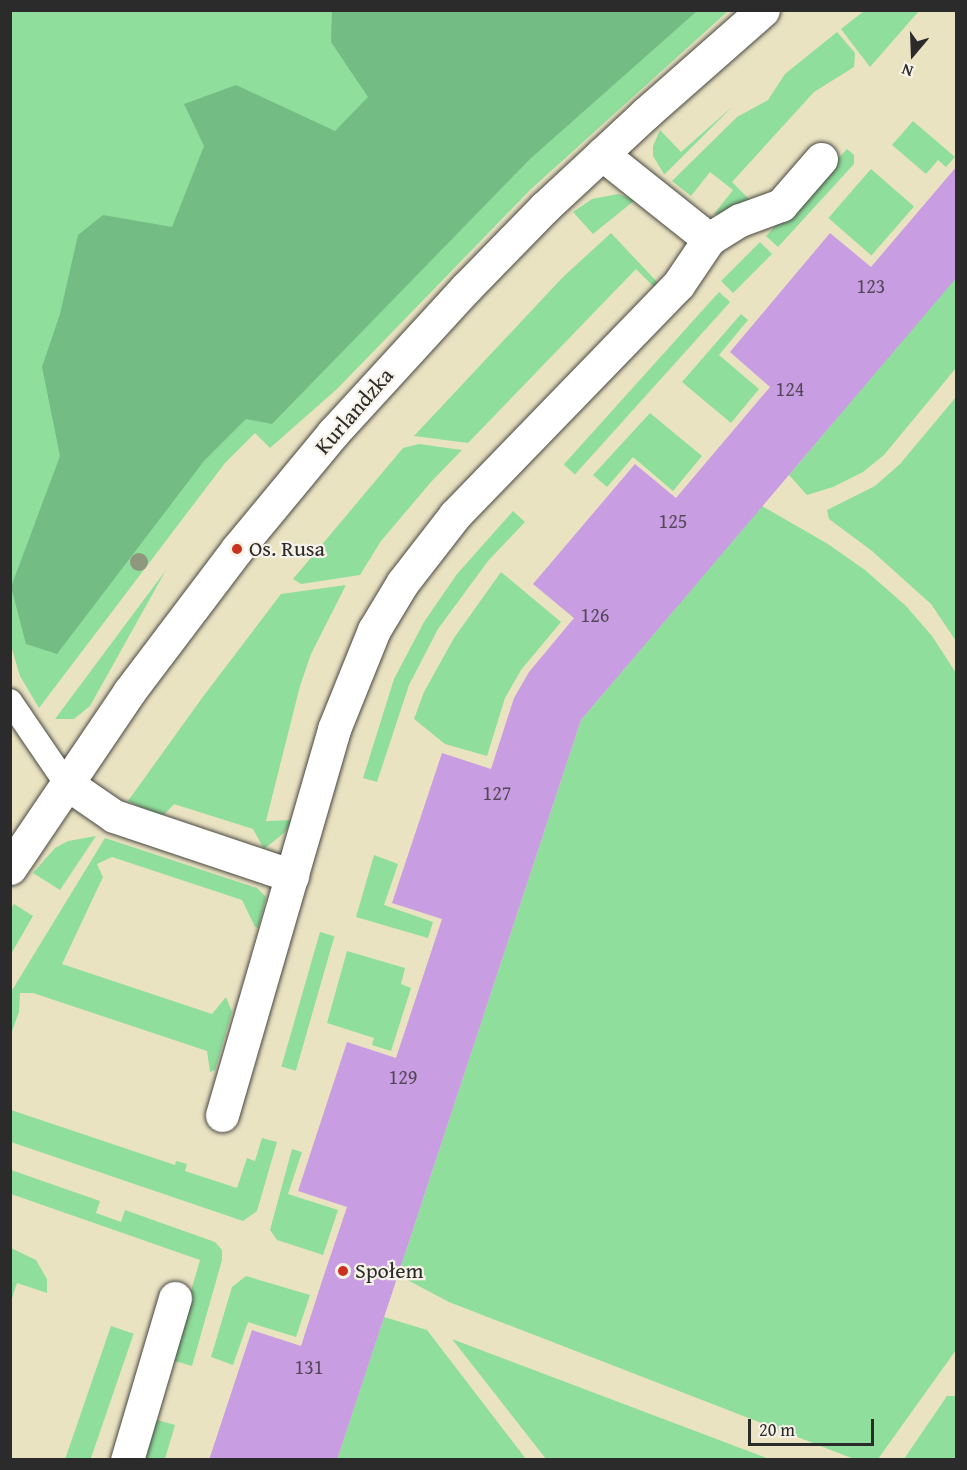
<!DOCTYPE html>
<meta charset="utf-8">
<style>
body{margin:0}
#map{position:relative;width:967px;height:1470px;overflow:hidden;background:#eae3c2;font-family:"Gentium Book Plus",serif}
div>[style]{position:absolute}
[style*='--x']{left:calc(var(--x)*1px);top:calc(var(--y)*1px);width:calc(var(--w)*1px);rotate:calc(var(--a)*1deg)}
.green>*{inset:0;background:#8fde9c;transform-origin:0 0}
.forest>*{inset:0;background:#73bd84}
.building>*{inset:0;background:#c99de1}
.roads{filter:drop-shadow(0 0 2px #484742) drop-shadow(0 0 2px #484742)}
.service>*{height:24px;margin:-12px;padding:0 12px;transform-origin:12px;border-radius:12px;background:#fff}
.minor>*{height:33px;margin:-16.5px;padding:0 16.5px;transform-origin:16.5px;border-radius:16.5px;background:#fff}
.trees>*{width:18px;height:18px;margin:-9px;border-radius:50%;background:#8f977e}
.dots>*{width:16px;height:16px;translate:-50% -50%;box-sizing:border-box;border:3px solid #f7f3e8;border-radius:50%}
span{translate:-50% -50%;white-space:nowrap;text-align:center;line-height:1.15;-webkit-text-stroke:4.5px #f7f3e8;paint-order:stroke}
.number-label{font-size:20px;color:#524858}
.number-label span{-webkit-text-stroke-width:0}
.street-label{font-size:22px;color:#2b2b2b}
.poi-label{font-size:22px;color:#2b2b2b}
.left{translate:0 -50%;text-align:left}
.frame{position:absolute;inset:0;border:12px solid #2b2b2b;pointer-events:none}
.north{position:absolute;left:883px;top:24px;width:60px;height:60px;-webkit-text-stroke:4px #f7f3e8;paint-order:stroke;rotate:199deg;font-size:16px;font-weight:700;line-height:24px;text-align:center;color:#2b2b2b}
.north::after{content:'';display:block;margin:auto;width:21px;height:27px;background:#2b2b2b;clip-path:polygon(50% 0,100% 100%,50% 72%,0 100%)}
.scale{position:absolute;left:748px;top:1419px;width:126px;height:27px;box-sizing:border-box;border:3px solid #2b2b2b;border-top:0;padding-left:8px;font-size:18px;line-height:21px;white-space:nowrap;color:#2b2b2b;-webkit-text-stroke:4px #f7f3e8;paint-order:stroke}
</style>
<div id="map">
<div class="green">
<div style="clip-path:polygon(10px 11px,728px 11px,530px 190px,337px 389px,270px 448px,255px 433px,225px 463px,39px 708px,20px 676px,11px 646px)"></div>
<div style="clip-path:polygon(864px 11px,919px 11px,870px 67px,841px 29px)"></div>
<div style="clip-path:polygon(837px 32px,855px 53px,854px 67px,814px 92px,732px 182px,750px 200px,723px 215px,714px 214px,733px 190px,710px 172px,691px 196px,672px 181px,737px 117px,768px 100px,785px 74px)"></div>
<div style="clip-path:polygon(733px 106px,665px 174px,664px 174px,653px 156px,653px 146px,660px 130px,681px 152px)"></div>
<div style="clip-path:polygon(913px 121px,955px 157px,946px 167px,938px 160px,926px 174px,892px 145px)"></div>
<div style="clip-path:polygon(847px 149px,854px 155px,854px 164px,778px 247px,766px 236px)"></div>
<div style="left:871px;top:169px;width:57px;height:65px;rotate:41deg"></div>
<div style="clip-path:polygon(618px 194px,635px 200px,593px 234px,573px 212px,592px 199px)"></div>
<div style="clip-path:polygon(611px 233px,659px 284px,655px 288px,636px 269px,468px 443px,414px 436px,562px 278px)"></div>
<div style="left:760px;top:242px;width:17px;height:55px;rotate:45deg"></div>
<div style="clip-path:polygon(956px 277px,956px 368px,884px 455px,863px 472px,833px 487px,807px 495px,789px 475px)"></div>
<div style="left:719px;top:292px;width:15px;height:232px;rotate:42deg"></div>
<div style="clip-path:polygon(741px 314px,748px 320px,719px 355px,759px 389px,731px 423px,682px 382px)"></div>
<div style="clip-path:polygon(956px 397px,956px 641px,931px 604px,872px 551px,829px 519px,827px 510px,875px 486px,900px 464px)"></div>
<div style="clip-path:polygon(650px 413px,702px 456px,673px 491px,633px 457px,607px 487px,593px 475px)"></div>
<div style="clip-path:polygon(419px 444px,462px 450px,431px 482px,381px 541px,360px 575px,301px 584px,293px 579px,403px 448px)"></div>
<div style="clip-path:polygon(762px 506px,828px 544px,865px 570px,906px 606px,932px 636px,956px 673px,956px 1350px,878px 1459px,854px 1459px,449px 1302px,398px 1275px,581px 720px)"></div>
<div style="clip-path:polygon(513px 511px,525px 522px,488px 561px,438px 629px,409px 685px,377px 782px,363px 778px,394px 679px,424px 622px,457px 574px)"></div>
<div style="clip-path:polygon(166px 570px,90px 706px,74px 719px,55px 719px)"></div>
<div style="clip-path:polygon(501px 572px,561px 622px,521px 670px,505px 698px,487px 756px,445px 744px,414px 719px,424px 692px,454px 638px)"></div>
<div style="clip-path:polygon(346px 585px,311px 654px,300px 686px,266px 821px,293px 820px,284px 833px,264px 849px,253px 829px,174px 804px,162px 817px,128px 801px,202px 698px,281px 594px)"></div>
<div style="clip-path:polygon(96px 836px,60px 890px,33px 873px,55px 848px,68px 841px)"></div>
<div style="clip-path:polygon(105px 838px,257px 888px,266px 897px,258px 928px,255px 927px,242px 900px,112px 857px,97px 864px,103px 877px,62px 964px,212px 1014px,226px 997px,232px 1012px,215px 1070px,210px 1072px,207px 1051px,33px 993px,20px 993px,19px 1012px,11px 1034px,11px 992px)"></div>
<div style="clip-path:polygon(374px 855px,398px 864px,384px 905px,433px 922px,428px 938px,356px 917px)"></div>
<div style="clip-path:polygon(14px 904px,33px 916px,11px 954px,11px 909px)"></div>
<div style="left:320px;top:932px;width:15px;height:140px;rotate:16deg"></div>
<div style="clip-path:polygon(347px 951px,405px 968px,401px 984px,411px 988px,391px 1051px,372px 1045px,374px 1038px,327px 1023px)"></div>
<div style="clip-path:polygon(11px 1110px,175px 1165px,176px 1161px,187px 1164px,185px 1171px,237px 1188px,247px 1158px,255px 1161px,262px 1138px,277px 1142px,257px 1211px,243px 1221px,11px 1142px)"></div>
<div style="clip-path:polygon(292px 1149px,302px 1152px,288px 1194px,338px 1210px,323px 1255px,277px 1240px,270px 1230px)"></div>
<div style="clip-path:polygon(11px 1170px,100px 1201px,96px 1213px,121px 1222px,125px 1210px,215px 1242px,222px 1250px,222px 1260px,192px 1366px,171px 1360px,200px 1260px,11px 1194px)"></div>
<div style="clip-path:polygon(11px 1248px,36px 1260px,47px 1279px,47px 1293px,17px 1283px,11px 1301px)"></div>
<div style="clip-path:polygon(246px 1276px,310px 1295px,296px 1337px,248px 1322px,233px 1365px,211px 1357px,232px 1287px)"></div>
<div style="clip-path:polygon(384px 1317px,427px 1330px,526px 1459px,337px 1460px)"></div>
<div style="left:111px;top:1326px;width:24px;height:141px;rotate:19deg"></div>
<div style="clip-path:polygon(452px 1339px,769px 1459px,546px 1459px)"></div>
<div style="clip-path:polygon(947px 1396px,956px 1396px,956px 1459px,904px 1459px)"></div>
<div style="clip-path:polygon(154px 1419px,175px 1425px,165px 1459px,142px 1460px)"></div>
</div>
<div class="forest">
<div style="clip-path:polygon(332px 11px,697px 11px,530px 159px,272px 424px,246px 419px,204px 461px,57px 654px,26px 644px,11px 587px,60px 456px,42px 367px,60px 314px,78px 235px,103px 215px,172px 227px,204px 146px,184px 104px,236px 85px,335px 131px,368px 97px,331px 42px)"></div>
</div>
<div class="building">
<div style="clip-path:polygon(957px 166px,957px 277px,581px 720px,337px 1460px,209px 1460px,252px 1330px,301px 1346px,324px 1275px,347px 1207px,298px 1191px,347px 1042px,396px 1058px,442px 919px,392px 903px,442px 753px,491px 769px,514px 698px,529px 672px,574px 618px,533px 584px,635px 464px,676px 498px,720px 446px,770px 387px,730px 352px,830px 233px,871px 267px)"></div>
</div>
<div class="roads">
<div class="service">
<div style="--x:10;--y:701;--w:99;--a:55.7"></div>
</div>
<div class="minor">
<div style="--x:602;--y:154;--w:137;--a:38.5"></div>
<div style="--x:66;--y:783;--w:58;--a:34.5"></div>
<div style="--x:114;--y:816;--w:188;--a:18.6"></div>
<div style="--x:10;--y:868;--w:212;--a:-55.9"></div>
<div style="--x:129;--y:692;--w:179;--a:-52.9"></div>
<div style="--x:237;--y:549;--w:151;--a:-50.4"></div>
<div style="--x:333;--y:433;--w:197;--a:-47.5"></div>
<div style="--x:466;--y:288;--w:113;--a:-45.7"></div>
<div style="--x:545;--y:207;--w:137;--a:-42.9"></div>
<div style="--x:645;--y:114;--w:157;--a:-41.4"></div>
<div style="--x:222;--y:1115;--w:402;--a:-73.8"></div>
<div style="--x:334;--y:729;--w:107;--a:-68"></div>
<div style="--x:374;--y:630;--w:56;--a:-58.9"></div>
<div style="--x:403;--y:582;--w:85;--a:-52.2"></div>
<div style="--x:455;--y:515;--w:320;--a:-45.9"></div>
<div style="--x:678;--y:285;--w:55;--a:-56"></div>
<div style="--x:709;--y:239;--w:36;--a:-32"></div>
<div style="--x:740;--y:220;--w:44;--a:-20.1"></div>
<div style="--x:781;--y:205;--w:61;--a:-49"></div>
<div style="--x:127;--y:1460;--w:169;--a:-73.5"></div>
</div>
</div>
<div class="trees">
<div style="left:139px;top:562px"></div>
</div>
<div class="dots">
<div style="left:237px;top:549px;background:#c8321e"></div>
<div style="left:343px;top:1271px;background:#c8321e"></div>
</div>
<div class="number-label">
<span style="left:871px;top:285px">123</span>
<span style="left:790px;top:388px">124</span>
<span style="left:673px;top:520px">125</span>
<span style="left:595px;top:614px">126</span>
<span style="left:497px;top:792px">127</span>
<span style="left:403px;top:1076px">129</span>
<span style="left:309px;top:1366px">131</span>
</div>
<div class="street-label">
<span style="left:354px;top:411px;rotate:-49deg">Kurlandzka</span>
</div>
<div class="poi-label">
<span class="left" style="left:249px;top:549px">Os. Rusa</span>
<span class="left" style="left:355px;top:1271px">Społem</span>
</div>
<div class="frame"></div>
<div class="north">N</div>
<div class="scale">20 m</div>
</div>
